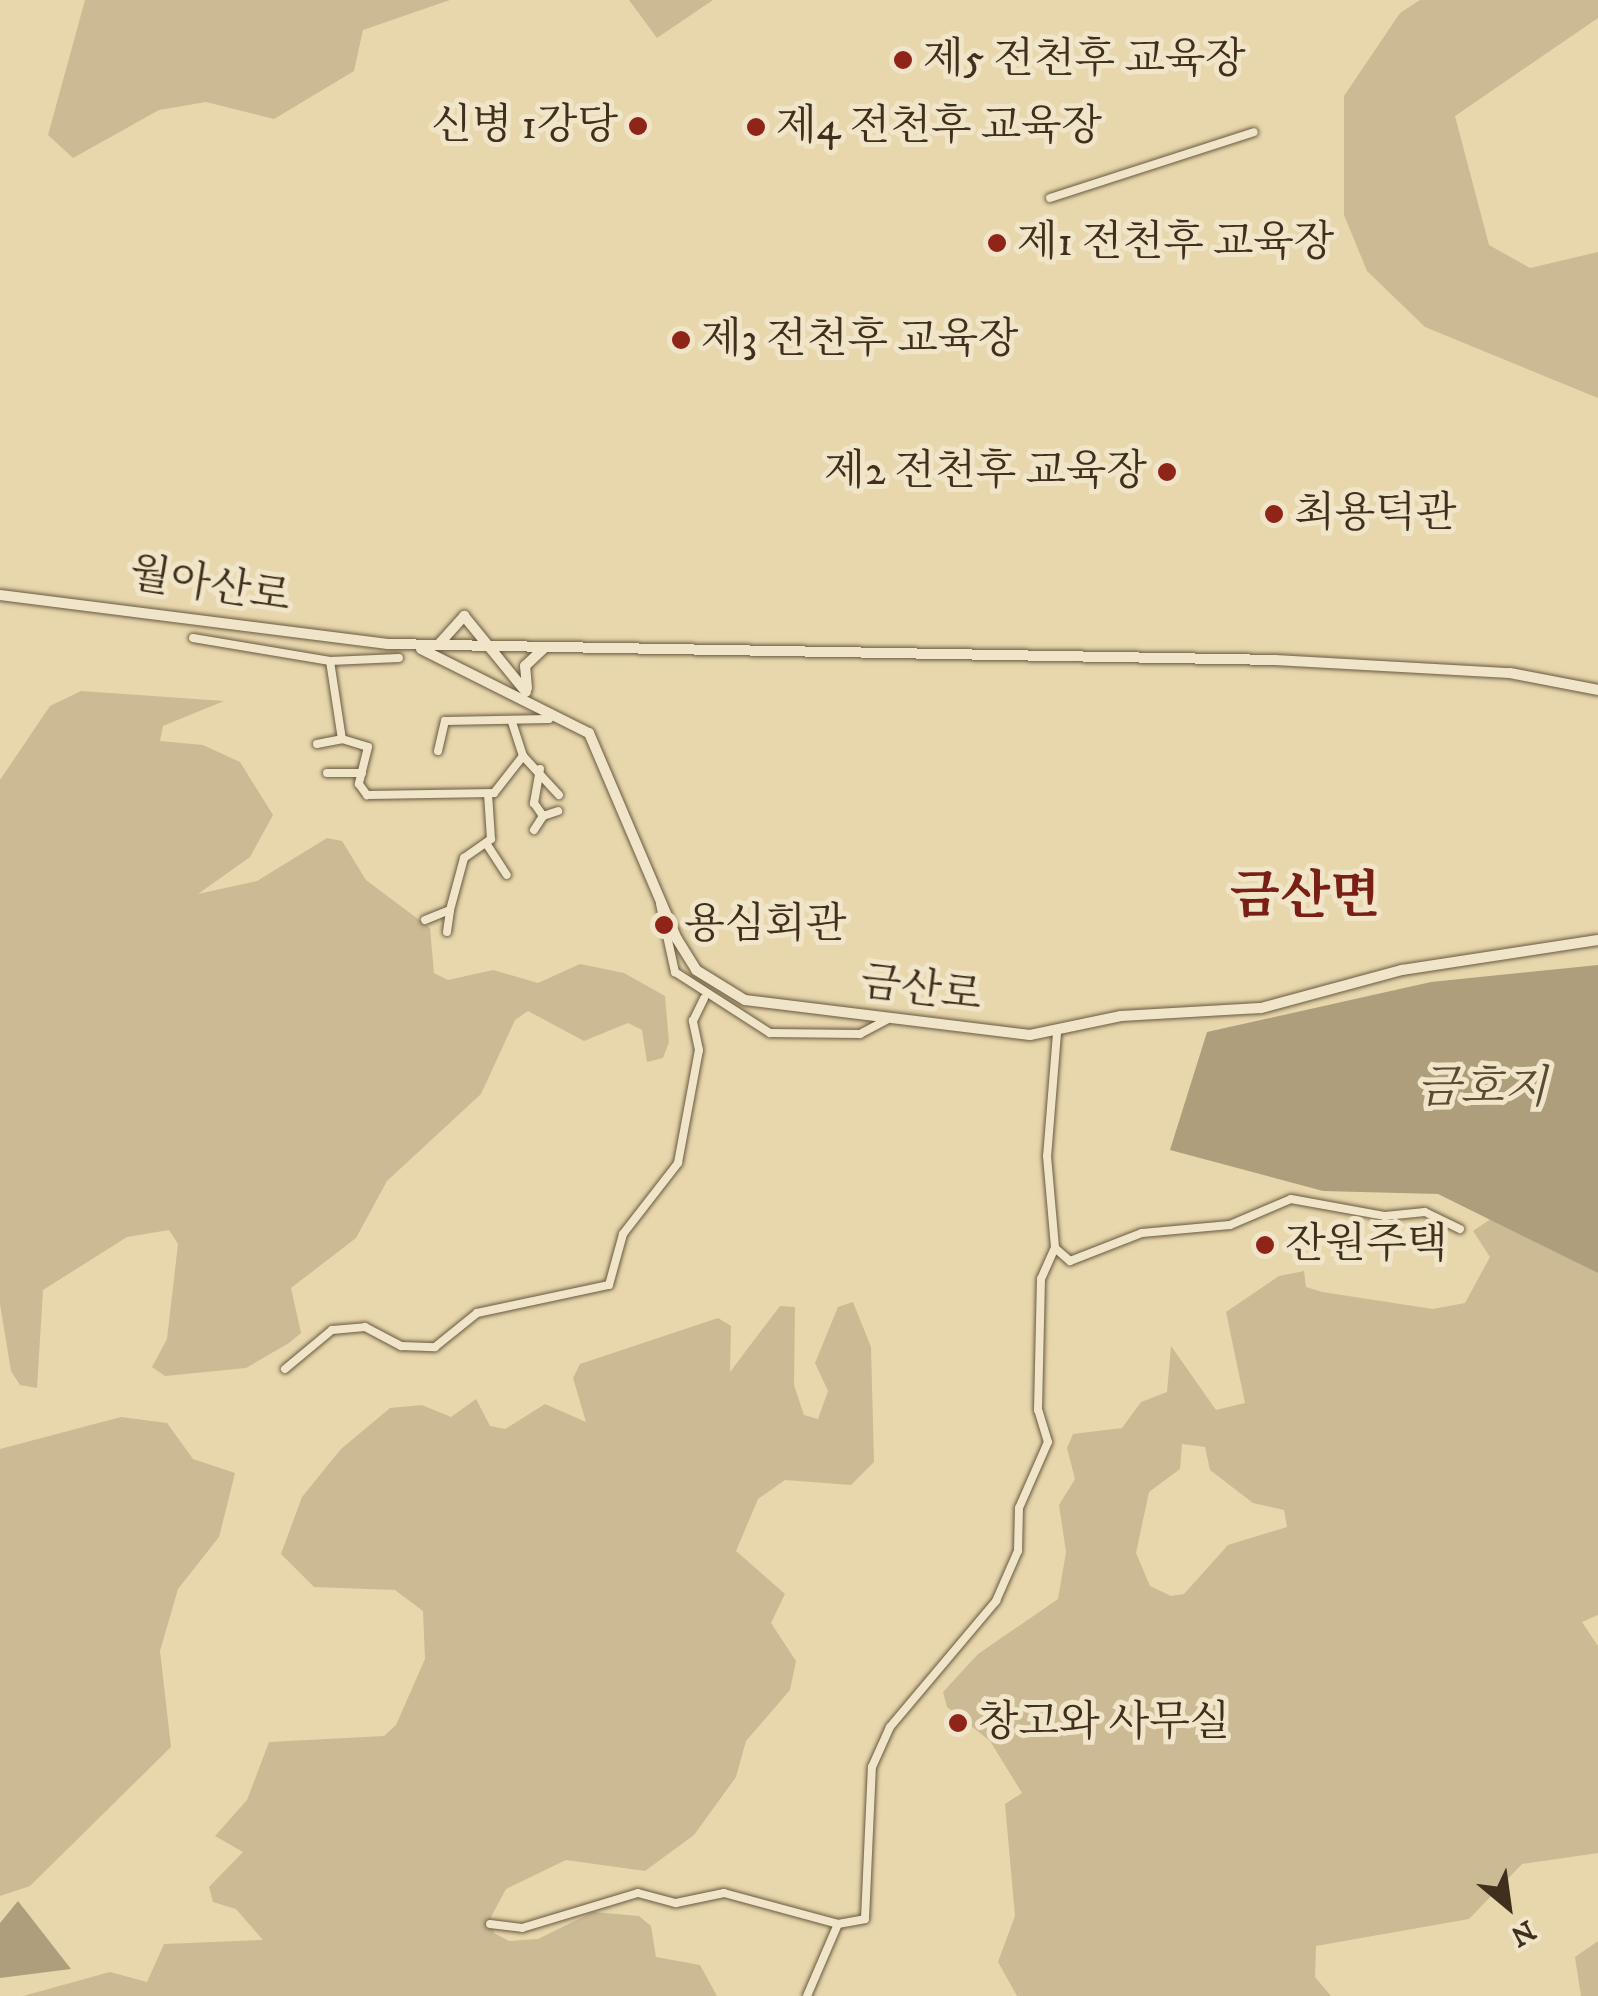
<!DOCTYPE html>
<meta charset="utf-8">
<style>
body{margin:0}
#map{position:relative;width:1598px;height:1996px;overflow:hidden;background:#e8d7ac;font-family:"IM FELL DW Pica","Noto Serif KR",serif}
div>[style]{position:absolute}
[style*='--x']{left:calc(var(--x)*1px);top:calc(var(--y)*1px);width:calc(var(--w)*1px);rotate:calc(var(--a)*1deg)}
.green>*{inset:0;background:#cbba94}
.water>*{inset:0;background:#af9e7b}
.roads{filter:drop-shadow(0 0 2px #695940) drop-shadow(0 0 2px #695940)}
.street>*{height:8px;margin:-4px;padding:0 4px;transform-origin:4px;border-radius:4px;background:#f0e5c9}
.secondary>*{height:10px;margin:-5px;padding:0 5px;transform-origin:5px;border-radius:5px;background:#f0e5c9}
.dots>*{width:28px;height:28px;translate:-50% -50%;box-sizing:border-box;border:5px solid #f0e5c9;border-radius:50%}
span{translate:-50% -50%;white-space:nowrap;text-align:center;line-height:1.15;-webkit-text-stroke:10px #f0e5c9;paint-order:stroke}
.poi-label{font-size:42px;color:#3f2f1c}
.left{translate:0 -50%;text-align:left}
.right{translate:-100% -50%;text-align:right}
.street-label{font-size:42px;color:#3f2f1c}
.water-label{font-size:45px;color:#5b4b34;font-style:italic}
.district-label{font-size:52px;color:#7a1f14;font-weight:700}
.north{position:absolute;left:1458px;top:1856px;width:100px;height:100px;-webkit-text-stroke:8px #f0e5c9;paint-order:stroke;rotate:151deg;font-size:28px;font-weight:700;line-height:40px;text-align:center;color:#3f2f1c}
.north::after{content:'';display:block;margin:auto;width:35px;height:45px;background:#3f2f1c;clip-path:polygon(50% 0,100% 100%,50% 72%,0 100%)}
</style>
<div id="map">
<div class="green">
<div style="clip-path:polygon(85px 0,450px 0,363px 30px,354px 71px,274px 119px,206px 102px,159px 110px,73px 158px,48px 135px)"></div>
<div style="clip-path:polygon(629px 0,713px 0,657px 38px)"></div>
<div style="clip-path:polygon(1420px 0,1598px 0,1598px 18px,1455px 116px,1489px 245px,1530px 268px,1598px 252px,1598px 398px,1425px 327px,1367px 271px,1344px 215px,1344px 96px,1400px 13px)"></div>
<div style="clip-path:polygon(81px 691px,224px 701px,163px 726px,160px 741px,203px 745px,240px 762px,273px 815px,250px 857px,198px 894px,257px 881px,327px 838px,342px 841px,366px 880px,430px 928px,434px 973px,448px 980px,493px 970px,538px 983px,580px 964px,624px 973px,665px 996px,669px 1042px,663px 1058px,647px 1062px,642px 1030px,628px 1023px,584px 1041px,528px 1011px,515px 1020px,481px 1094px,387px 1181px,356px 1238px,291px 1288px,301px 1333px,289px 1343px,246px 1368px,165px 1376px,152px 1367px,167px 1339px,178px 1244px,169px 1230px,127px 1237px,43px 1290px,37px 1388px,20px 1385px,11px 1371px,0 1304px,0 780px,50px 706px)"></div>
<div style="clip-path:polygon(evenodd,1492px 1218px,1598px 1273px,1598px 1615px,1582px 1622px,1598px 1646px,1598px 1853px,1522px 1864px,1469px 1919px,1316px 1946px,1315px 1977px,1331px 1996px,1017px 1996px,998px 1962px,1015px 1916px,1005px 1804px,1022px 1793px,990px 1741px,947px 1707px,943px 1692px,978px 1654px,1058px 1599px,1066px 1552px,1059px 1505px,1075px 1479px,1067px 1448px,1073px 1434px,1122px 1428px,1141px 1402px,1167px 1392px,1171px 1346px,1216px 1410px,1245px 1403px,1226px 1312px,1279px 1276px,1304px 1271px,1306px 1287px,1322px 1292px,1433px 1309px,1465px 1303px,1490px 1257px,1473px 1231px,1492px 1218px,1182px 1444px,1205px 1447px,1210px 1470px,1253px 1503px,1284px 1510px,1287px 1527px,1228px 1545px,1184px 1594px,1171px 1596px,1150px 1586px,1136px 1553px,1149px 1492px,1180px 1469px,1182px 1444px)"></div>
<div style="clip-path:polygon(853px 1302px,871px 1347px,874px 1462px,851px 1485px,785px 1480px,758px 1499px,736px 1551px,785px 1594px,771px 1623px,796px 1661px,790px 1690px,746px 1741px,736px 1777px,694px 1835px,645px 1871px,566px 1860px,506px 1889px,491px 1917px,494px 1933px,509px 1941px,538px 1939px,593px 1912px,639px 1916px,651px 1926px,656px 1957px,700px 1965px,717px 1996px,23px 1996px,110px 1972px,147px 1982px,164px 1944px,263px 1940px,236px 1909px,213px 1902px,209px 1887px,243px 1852px,215px 1836px,247px 1800px,269px 1742px,384px 1736px,396px 1725px,425px 1659px,423px 1611px,395px 1590px,314px 1587px,281px 1554px,302px 1497px,341px 1449px,390px 1408px,422px 1405px,451px 1417px,476px 1399px,490px 1426px,505px 1429px,545px 1404px,586px 1422px,573px 1378px,580px 1364px,718px 1318px,731px 1326px,730px 1372px,780px 1306px,795px 1307px,794px 1385px,804px 1415px,818px 1419px,828px 1391px,815px 1363px,838px 1307px)"></div>
<div style="clip-path:polygon(121px 1417px,167px 1423px,193px 1459px,235px 1473px,219px 1537px,178px 1589px,160px 1651px,171px 1747px,30px 1886px,0 1896px,0 1449px)"></div>
<div style="clip-path:polygon(1598px 1941px,1598px 1996px,1581px 1996px,1575px 1957px)"></div>
</div>
<div class="water">
<div style="clip-path:polygon(1598px 965px,1598px 1273px,1438px 1194px,1323px 1191px,1170px 1150px,1207px 1032px,1431px 982px)"></div>
<div style="clip-path:polygon(18px 1901px,71px 1969px,0 1978px,0 1923px)"></div>
</div>
<div class="roads">
<div class="street">
<div style="--x:1050;--y:198;--w:214;--a:-17.9"></div>
<div style="--x:193;--y:638;--w:139;--a:9.5"></div>
<div style="--x:330;--y:661;--w:69;--a:-2.5"></div>
<div style="--x:330;--y:661;--w:79;--a:81.3"></div>
<div style="--x:342;--y:739;--w:27;--a:17"></div>
<div style="--x:368;--y:747;--w:38;--a:104"></div>
<div style="--x:359;--y:784;--w:14;--a:54"></div>
<div style="--x:367;--y:795;--w:127;--a:-0.9"></div>
<div style="--x:494;--y:793;--w:47;--a:-51.9"></div>
<div style="--x:523;--y:756;--w:36;--a:-108"></div>
<div style="--x:317;--y:744;--w:25;--a:-11"></div>
<div style="--x:438;--y:751;--w:31;--a:-77"></div>
<div style="--x:445;--y:721;--w:104;--a:-1.1"></div>
<div style="--x:523;--y:756;--w:53;--a:47.3"></div>
<div style="--x:540;--y:769;--w:35;--a:100"></div>
<div style="--x:534;--y:803;--w:16;--a:55"></div>
<div style="--x:543;--y:816;--w:16;--a:-18"></div>
<div style="--x:327;--y:773;--w:35;--a:0"></div>
<div style="--x:534;--y:830;--w:17;--a:-57"></div>
<div style="--x:486;--y:843;--w:38;--a:57"></div>
<div style="--x:660;--y:904;--w:70;--a:77.6"></div>
<div style="--x:675;--y:972;--w:113;--a:32.7"></div>
<div style="--x:770;--y:1033;--w:90;--a:0.6"></div>
<div style="--x:860;--y:1034;--w:32;--a:-28"></div>
<div style="--x:425;--y:920;--w:27;--a:-22"></div>
<div style="--x:450;--y:910;--w:54;--a:-74.9"></div>
<div style="--x:464;--y:858;--w:33;--a:-35"></div>
<div style="--x:491;--y:839;--w:45;--a:-93.8"></div>
<div style="--x:447;--y:932;--w:22;--a:-82"></div>
<div style="--x:1057;--y:1033;--w:123;--a:94.6"></div>
<div style="--x:1047;--y:1156;--w:92;--a:85"></div>
<div style="--x:1055;--y:1248;--w:20;--a:41"></div>
<div style="--x:1070;--y:1261;--w:77;--a:-21.3"></div>
<div style="--x:1142;--y:1233;--w:88;--a:-5.2"></div>
<div style="--x:1230;--y:1225;--w:66;--a:-23.1"></div>
<div style="--x:1291;--y:1199;--w:96;--a:10.3"></div>
<div style="--x:1385;--y:1216;--w:40;--a:-5.7"></div>
<div style="--x:1425;--y:1212;--w:39;--a:26"></div>
<div style="--x:285;--y:1369;--w:61;--a:-39.7"></div>
<div style="--x:332;--y:1330;--w:33;--a:-5"></div>
<div style="--x:365;--y:1327;--w:41;--a:27.8"></div>
<div style="--x:401;--y:1346;--w:34;--a:2"></div>
<div style="--x:435;--y:1347;--w:54;--a:-39"></div>
<div style="--x:477;--y:1313;--w:135;--a:-12"></div>
<div style="--x:609;--y:1285;--w:53;--a:-74.6"></div>
<div style="--x:623;--y:1234;--w:90;--a:-52.2"></div>
<div style="--x:678;--y:1163;--w:115;--a:-79.5"></div>
<div style="--x:699;--y:1050;--w:30;--a:-102"></div>
<div style="--x:693;--y:1021;--w:25;--a:-64"></div>
<div style="--x:490;--y:1924;--w:32;--a:7"></div>
<div style="--x:522;--y:1928;--w:121;--a:-16.8"></div>
<div style="--x:638;--y:1893;--w:39;--a:15"></div>
<div style="--x:676;--y:1903;--w:49;--a:-11.8"></div>
<div style="--x:724;--y:1893;--w:118;--a:15.2"></div>
<div style="--x:838;--y:1924;--w:27;--a:-10"></div>
<div style="--x:865;--y:1919;--w:152;--a:-87.4"></div>
<div style="--x:872;--y:1767;--w:44;--a:-65.8"></div>
<div style="--x:890;--y:1727;--w:165;--a:-49.9"></div>
<div style="--x:996;--y:1601;--w:55;--a:-66.3"></div>
<div style="--x:1018;--y:1551;--w:43;--a:-88.7"></div>
<div style="--x:1019;--y:1508;--w:72;--a:-66.3"></div>
<div style="--x:1048;--y:1442;--w:34;--a:-107"></div>
<div style="--x:1038;--y:1410;--w:131;--a:-88.7"></div>
<div style="--x:1041;--y:1279;--w:34;--a:-66"></div>
<div style="--x:807;--y:1996;--w:78;--a:-66.7"></div>
</div>
<div class="secondary">
<div style="--x:0;--y:595;--w:391;--a:7.2"></div>
<div style="--x:388;--y:644;--w:887;--a:1.03"></div>
<div style="--x:1275;--y:660;--w:235;--a:3.2"></div>
<div style="--x:1510;--y:673;--w:90;--a:10.9"></div>
<div style="--x:439;--y:644;--w:38;--a:-48"></div>
<div style="--x:464;--y:616;--w:98;--a:50.8"></div>
<div style="--x:421;--y:649;--w:188;--a:26.6"></div>
<div style="--x:589;--y:733;--w:224;--a:66.9"></div>
<div style="--x:677;--y:939;--w:36;--a:58"></div>
<div style="--x:696;--y:970;--w:57;--a:31.5"></div>
<div style="--x:745;--y:1000;--w:287;--a:7"></div>
<div style="--x:1030;--y:1035;--w:93;--a:-11.8"></div>
<div style="--x:1121;--y:1016;--w:140;--a:-3.3"></div>
<div style="--x:1261;--y:1008;--w:146;--a:-15.1"></div>
<div style="--x:1402;--y:970;--w:198;--a:-8.7"></div>
<div style="--x:527;--y:688;--w:22;--a:-95"></div>
<div style="--x:525;--y:666;--w:25;--a:-43"></div>
</div>
</div>
<div class="dots">
<div style="left:903px;top:60px;background:#8f2418"></div>
<div style="left:638px;top:126px;background:#8f2418"></div>
<div style="left:756px;top:127px;background:#8f2418"></div>
<div style="left:997px;top:243px;background:#8f2418"></div>
<div style="left:681px;top:340px;background:#8f2418"></div>
<div style="left:1167px;top:472px;background:#8f2418"></div>
<div style="left:1274px;top:514px;background:#8f2418"></div>
<div style="left:664px;top:925px;background:#8f2418"></div>
<div style="left:1265px;top:1245px;background:#8f2418"></div>
<div style="left:958px;top:1723px;background:#8f2418"></div>
</div>
<div class="poi-label">
<span class="left" style="left:923px;top:60px">제5 전천후 교육장</span>
<span class="right" style="left:618px;top:126px">신병 1강당</span>
<span class="left" style="left:776px;top:127px">제4 전천후 교육장</span>
<span class="left" style="left:1017px;top:243px">제1 전천후 교육장</span>
<span class="left" style="left:701px;top:340px">제3 전천후 교육장</span>
<span class="right" style="left:1147px;top:472px">제2 전천후 교육장</span>
<span class="left" style="left:1294px;top:514px">최용덕관</span>
<span class="left" style="left:684px;top:925px">용심회관</span>
<span class="left" style="left:1285px;top:1245px">잔원주택</span>
<span class="left" style="left:978px;top:1723px">창고와 사무실</span>
</div>
<div class="street-label">
<span style="left:210px;top:586px;rotate:9deg">월아산로</span>
<span style="left:921px;top:990px;rotate:7deg">금산로</span>
</div>
<div class="water-label">
<span style="left:1482px;top:1090px">금호지</span>
</div>
<div class="district-label">
<span style="left:1305px;top:898px">금산면</span>
</div>
<div class="north">N</div>
</div>
